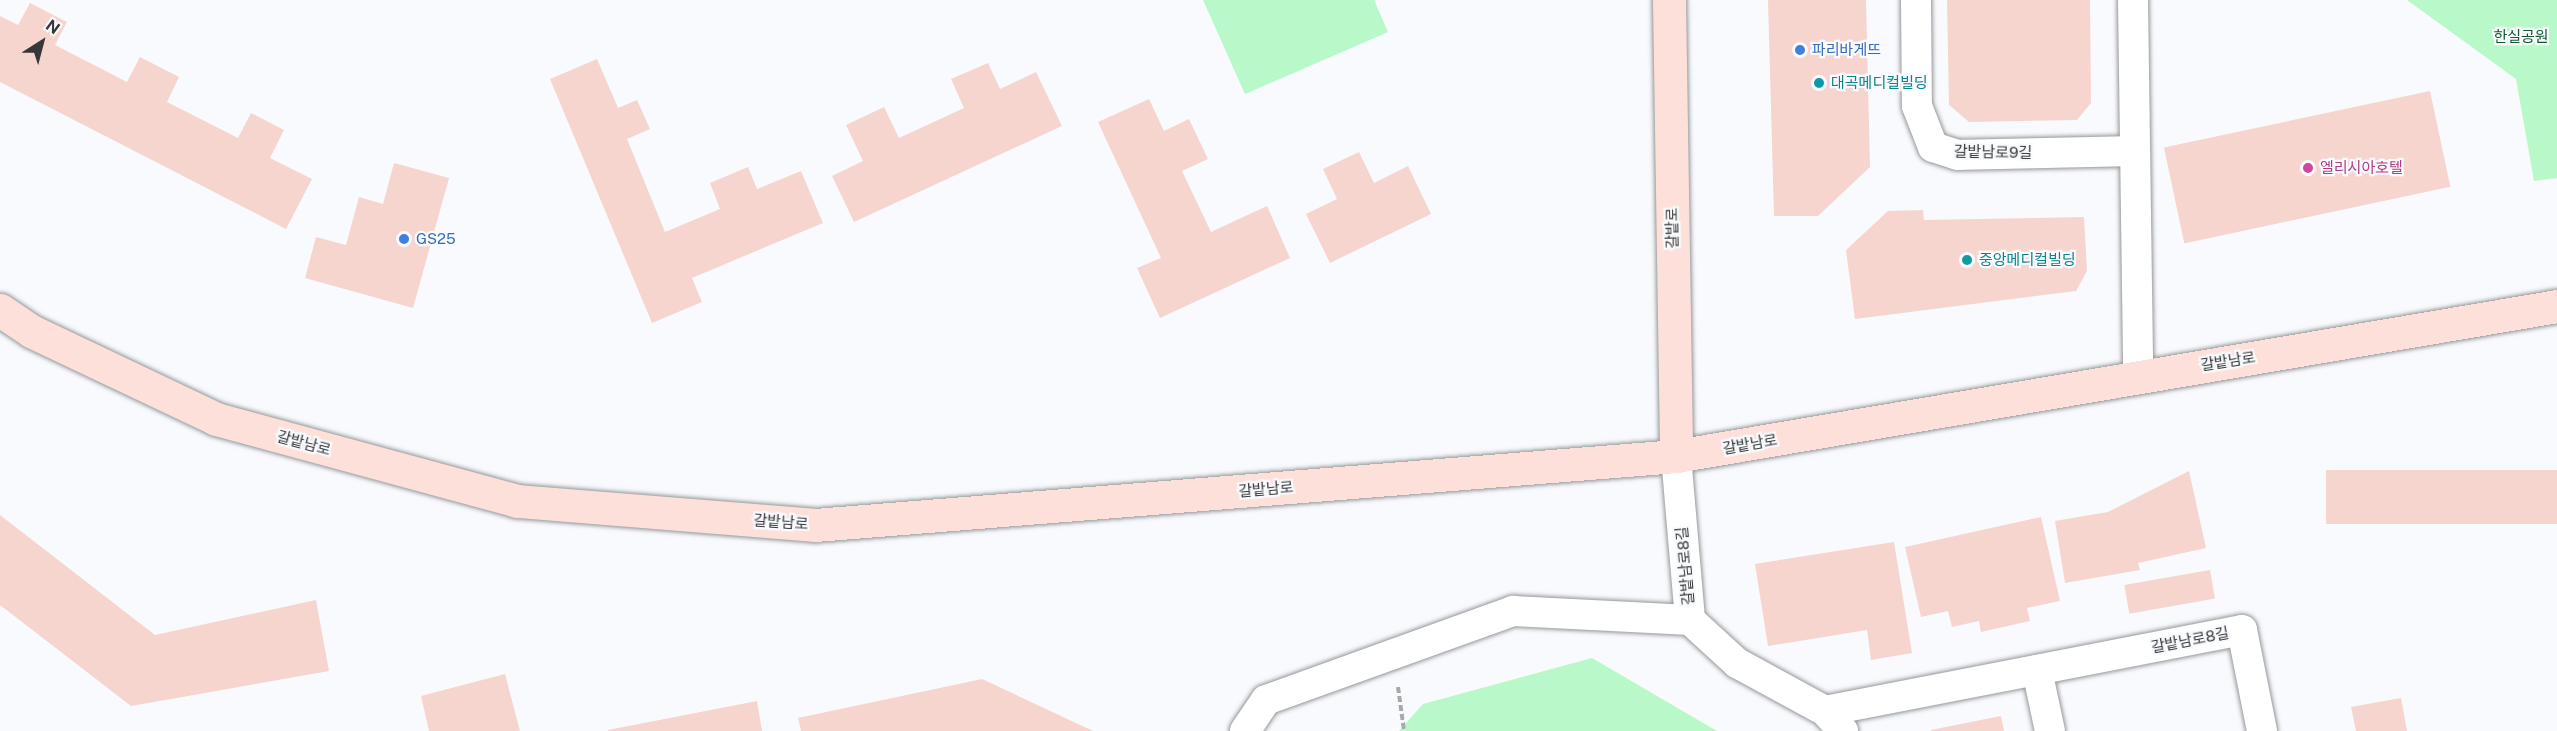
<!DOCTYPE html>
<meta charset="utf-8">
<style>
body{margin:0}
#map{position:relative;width:2557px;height:731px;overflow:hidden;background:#f8fafd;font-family:"Public Sans","Noto Sans KR",sans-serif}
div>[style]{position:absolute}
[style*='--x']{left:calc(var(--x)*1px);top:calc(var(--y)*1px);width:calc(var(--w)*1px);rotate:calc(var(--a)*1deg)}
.green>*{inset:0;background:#b9f8c8}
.building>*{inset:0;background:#f6d5cf;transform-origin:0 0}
.path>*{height:4px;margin-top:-2px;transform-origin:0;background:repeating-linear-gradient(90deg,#a7a9ab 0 6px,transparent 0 9px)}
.roads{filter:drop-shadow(0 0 2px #96989b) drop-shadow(0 0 2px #96989b)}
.street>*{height:30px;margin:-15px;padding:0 15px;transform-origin:15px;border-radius:15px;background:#fff}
.secondary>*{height:33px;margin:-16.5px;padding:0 16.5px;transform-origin:16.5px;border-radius:16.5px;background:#fee0da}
.dots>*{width:16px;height:16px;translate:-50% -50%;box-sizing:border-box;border:3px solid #f8fafd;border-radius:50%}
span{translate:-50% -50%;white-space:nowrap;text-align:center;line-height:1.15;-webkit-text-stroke:4.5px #f8fafd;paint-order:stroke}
.park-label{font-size:15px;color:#135a2f}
.shop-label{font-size:15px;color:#366cbe}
.left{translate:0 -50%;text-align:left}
.culture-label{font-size:15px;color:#0d838f}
.street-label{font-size:15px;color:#363738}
.hotel-label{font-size:15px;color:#b23c85}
.north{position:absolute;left:12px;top:12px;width:60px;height:60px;-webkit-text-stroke:4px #f8fafd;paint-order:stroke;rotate:36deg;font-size:16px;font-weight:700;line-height:24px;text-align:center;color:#363738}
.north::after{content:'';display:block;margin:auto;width:21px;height:27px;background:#363738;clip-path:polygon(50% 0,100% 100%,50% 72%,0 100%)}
</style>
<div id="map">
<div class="green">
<div style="clip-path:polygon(1203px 0,1374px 0,1388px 32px,1245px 94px)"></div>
<div style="clip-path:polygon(2407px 0,2557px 0,2557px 178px,2534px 181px,2516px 79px)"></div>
<div style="clip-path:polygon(1592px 658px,1717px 731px,1399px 731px,1423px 704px)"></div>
</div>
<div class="building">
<div style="clip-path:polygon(1768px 0,1866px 0,1870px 167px,1818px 216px,1774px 216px)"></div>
<div style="clip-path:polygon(1947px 0,2090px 0,2091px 103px,2077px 120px,1969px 122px,1949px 105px)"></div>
<div style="clip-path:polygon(30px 3px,67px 22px,55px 45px,127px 82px,140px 57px,179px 77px,167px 102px,238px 138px,251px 113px,284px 130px,270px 158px,312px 179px,286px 229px,0 82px,0 16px,18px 25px)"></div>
<div style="clip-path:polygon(597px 59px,618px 108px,637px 100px,650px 129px,627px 139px,665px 232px,720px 209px,710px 183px,748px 167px,757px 189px,801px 171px,823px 223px,692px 278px,702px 302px,652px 323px,550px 79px)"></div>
<div style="clip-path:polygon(988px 63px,1000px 89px,1036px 72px,1062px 126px,854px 222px,832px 176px,863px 161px,846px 125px,884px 107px,899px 138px,964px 108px,951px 79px)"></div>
<div style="left:2430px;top:91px;width:98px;height:272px;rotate:78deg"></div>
<div style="clip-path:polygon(1149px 99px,1164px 131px,1189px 119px,1208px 159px,1182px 171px,1211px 232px,1267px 206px,1290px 258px,1160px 318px,1137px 268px,1161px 258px,1098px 122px)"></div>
<div style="clip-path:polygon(1359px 152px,1374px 183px,1408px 166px,1431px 214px,1330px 263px,1306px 214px,1337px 199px,1323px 169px)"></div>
<div style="clip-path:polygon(394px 163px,449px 178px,413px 308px,305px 278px,316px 237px,346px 245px,359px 197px,383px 204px)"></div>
<div style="clip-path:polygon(1923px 210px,1924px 220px,2084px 217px,2087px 271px,2076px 291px,1855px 319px,1846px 250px,1888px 211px)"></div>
<div style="left:2557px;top:470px;width:54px;height:231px;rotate:90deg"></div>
<div style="clip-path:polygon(2189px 471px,2206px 548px,2138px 563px,2140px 570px,2065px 583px,2055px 521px,2108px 512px)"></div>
<div style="clip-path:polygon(0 515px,155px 635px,316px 600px,329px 671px,131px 706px,0 605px)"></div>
<div style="clip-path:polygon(2041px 517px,2060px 601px,2027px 608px,2030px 621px,1981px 632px,1979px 621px,1952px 627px,1948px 611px,1921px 617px,1905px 547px)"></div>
<div style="clip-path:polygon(1894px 542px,1912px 653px,1871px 660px,1867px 630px,1768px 646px,1755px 564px)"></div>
<div style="left:2210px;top:570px;width:29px;height:87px;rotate:80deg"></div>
<div style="clip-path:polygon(505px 674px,520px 731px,429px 731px,421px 696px)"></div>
<div style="clip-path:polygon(982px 679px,1093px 731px,801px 731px,798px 718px)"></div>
<div style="clip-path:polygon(2401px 698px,2407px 731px,2356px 731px,2351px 707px)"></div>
<div style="clip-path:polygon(757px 701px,762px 731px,608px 731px,608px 730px)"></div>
<div style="clip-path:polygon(2001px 716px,2004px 731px,1931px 731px,1931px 730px)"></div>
</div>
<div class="path">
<div style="--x:1398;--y:687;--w:44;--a:82.2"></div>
</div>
<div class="roads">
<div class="street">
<div style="--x:1916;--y:0;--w:106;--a:89.5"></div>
<div style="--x:1917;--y:106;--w:44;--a:68.7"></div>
<div style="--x:1933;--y:147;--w:26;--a:18"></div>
<div style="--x:1958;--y:155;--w:174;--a:-1.3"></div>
<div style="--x:2133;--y:0;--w:376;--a:89.2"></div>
<div style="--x:1676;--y:456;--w:165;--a:85.1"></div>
<div style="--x:1690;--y:620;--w:64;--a:42.5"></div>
<div style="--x:1737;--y:663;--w:100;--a:28.6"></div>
<div style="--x:1825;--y:711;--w:27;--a:48"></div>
<div style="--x:2037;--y:670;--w:62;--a:78"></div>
<div style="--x:1825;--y:711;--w:425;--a:-11"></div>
<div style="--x:2242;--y:630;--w:103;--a:78.8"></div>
<div style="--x:1245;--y:731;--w:37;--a:-56"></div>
<div style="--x:1266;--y:700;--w:263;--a:-19.8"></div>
<div style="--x:1513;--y:611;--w:177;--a:2.9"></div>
</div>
<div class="secondary">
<div style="--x:1669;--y:0;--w:456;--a:89.1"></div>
<div style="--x:0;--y:310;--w:37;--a:34"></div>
<div style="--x:31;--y:331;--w:205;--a:25.4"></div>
<div style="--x:216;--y:419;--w:312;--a:15.2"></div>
<div style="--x:517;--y:501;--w:299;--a:4.6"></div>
<div style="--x:815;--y:525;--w:864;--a:-4.58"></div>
<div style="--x:1676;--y:456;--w:894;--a:-9.66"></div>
</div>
</div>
<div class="dots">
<div style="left:1800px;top:50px;background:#3f7fe0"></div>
<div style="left:1819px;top:83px;background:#0f9aa8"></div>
<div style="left:2308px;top:168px;background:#d1479c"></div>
<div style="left:404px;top:239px;background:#3f7fe0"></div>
<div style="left:1967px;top:260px;background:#0f9aa8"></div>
</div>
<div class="park-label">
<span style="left:2521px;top:37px">한실공원</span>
</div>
<div class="shop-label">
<span class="left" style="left:1812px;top:50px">파리바게뜨</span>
<span class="left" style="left:416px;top:239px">GS25</span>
</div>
<div class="culture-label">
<span class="left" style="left:1831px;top:83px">대곡메디컬빌딩</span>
<span class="left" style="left:1979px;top:260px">중앙메디컬빌딩</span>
</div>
<div class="street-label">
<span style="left:1993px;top:152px;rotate:1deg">갈밭남로9길</span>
<span style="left:1672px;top:228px;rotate:-91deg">갈밭로</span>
<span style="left:2228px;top:361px;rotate:-9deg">갈밭남로</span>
<span style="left:304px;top:443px;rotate:15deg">갈밭남로</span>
<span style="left:1750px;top:444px;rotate:-10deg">갈밭남로</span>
<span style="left:1266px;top:489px;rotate:-5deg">갈밭남로</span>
<span style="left:781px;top:522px;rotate:4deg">갈밭남로</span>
<span style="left:1685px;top:566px;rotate:-95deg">갈밭남로8길</span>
<span style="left:2190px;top:640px;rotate:-11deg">갈밭남로8길</span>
</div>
<div class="hotel-label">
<span class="left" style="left:2320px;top:168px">엘리시아호텔</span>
</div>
<div class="north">N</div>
</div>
